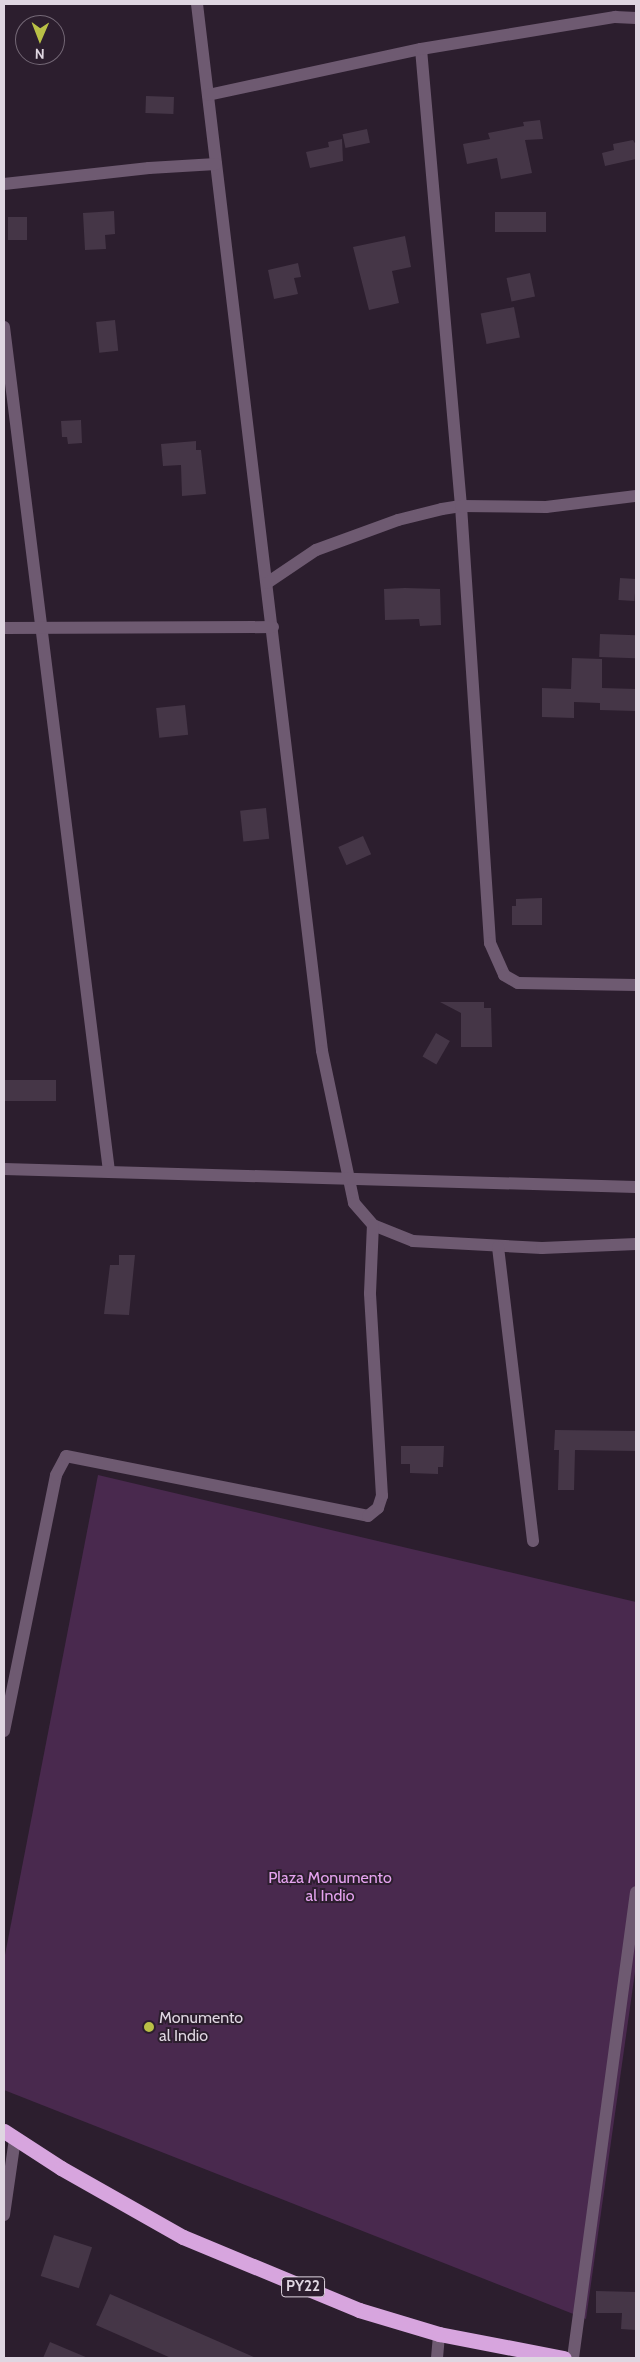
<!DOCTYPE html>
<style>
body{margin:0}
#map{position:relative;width:640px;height:2362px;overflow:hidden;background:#2c1e2e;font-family:Cabin,sans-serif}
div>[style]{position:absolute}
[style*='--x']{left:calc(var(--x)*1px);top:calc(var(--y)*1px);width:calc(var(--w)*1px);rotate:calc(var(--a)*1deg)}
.green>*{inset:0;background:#49294e}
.building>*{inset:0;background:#453647;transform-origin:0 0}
.street>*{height:12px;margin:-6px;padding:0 6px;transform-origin:6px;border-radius:6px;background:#6e5a71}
.highway>*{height:15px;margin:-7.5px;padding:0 7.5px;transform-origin:7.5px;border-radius:7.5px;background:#d7a5de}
.dots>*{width:14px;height:14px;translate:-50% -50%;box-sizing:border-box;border:2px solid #2c1e2e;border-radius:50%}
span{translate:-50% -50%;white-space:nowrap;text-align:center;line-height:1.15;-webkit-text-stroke:4px #2c1e2e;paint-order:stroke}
.shield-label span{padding:1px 4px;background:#2c1e2e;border:1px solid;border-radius:4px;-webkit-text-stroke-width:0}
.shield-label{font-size:15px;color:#dfd6e1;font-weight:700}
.park-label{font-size:16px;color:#e5a3ef}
.poi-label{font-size:16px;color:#dfd6e1}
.left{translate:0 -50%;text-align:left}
.frame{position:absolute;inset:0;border:5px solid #dfd6e1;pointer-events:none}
.north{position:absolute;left:15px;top:15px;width:50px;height:50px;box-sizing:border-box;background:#2c1e2e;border:1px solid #746876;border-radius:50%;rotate:181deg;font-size:14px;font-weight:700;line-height:20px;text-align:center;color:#dfd6e1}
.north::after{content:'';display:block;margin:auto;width:18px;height:22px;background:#b9c046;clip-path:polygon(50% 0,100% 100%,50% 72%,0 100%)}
</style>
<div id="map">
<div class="green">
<div style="clip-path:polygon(98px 1475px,636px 1602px,636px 1965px,586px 2319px,4px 2090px,4px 1960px)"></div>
</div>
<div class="building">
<div style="left:146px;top:96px;width:28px;height:17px;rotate:2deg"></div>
<div style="clip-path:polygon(540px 120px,543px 139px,525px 140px,532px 173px,501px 179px,497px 158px,467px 164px,463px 144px,490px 139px,488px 133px,524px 126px,523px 122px)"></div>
<div style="left:367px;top:129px;width:14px;height:25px;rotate:78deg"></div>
<div style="clip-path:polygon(342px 139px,343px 161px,310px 168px,306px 152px,329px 147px,328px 142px)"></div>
<div style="clip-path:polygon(633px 140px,636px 145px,636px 159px,605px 166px,602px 153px,614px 150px,613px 144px)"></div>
<div style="clip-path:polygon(114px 211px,115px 234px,105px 235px,106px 249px,85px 250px,83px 213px)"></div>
<div style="left:546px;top:212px;width:20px;height:51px;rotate:90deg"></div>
<div style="left:27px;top:217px;width:23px;height:19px;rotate:90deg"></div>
<div style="clip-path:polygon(405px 236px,411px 267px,392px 271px,399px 303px,369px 310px,353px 247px)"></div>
<div style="clip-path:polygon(298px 263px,301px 277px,294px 278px,298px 294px,274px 299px,268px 270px)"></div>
<div style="left:530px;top:273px;width:24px;height:24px;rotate:78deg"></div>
<div style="left:514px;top:307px;width:31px;height:34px;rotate:79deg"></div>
<div style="left:115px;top:320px;width:31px;height:19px;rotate:84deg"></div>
<div style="clip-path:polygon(81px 420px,82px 443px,68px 444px,67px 437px,62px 437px,61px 421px)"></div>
<div style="clip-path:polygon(196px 441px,196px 450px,201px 450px,206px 494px,182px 496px,181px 465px,163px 466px,161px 444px)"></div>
<div style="left:620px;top:578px;width:16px;height:22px;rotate:4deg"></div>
<div style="clip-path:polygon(405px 588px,440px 589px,441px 625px,420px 626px,419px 619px,385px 620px,384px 589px)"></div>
<div style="left:600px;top:634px;width:36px;height:23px;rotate:2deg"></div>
<div style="clip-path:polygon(572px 658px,602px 659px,602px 688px,636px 689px,635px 711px,600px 710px,600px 703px,574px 702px,574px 718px,542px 717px,542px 688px,571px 689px)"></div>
<div style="left:185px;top:705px;width:30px;height:29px;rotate:84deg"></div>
<div style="left:266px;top:808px;width:31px;height:26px;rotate:84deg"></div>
<div style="left:363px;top:836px;width:20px;height:27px;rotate:66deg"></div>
<div style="clip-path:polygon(542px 898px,542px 925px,512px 925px,512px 906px,516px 906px,516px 899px)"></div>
<div style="clip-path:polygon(440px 1002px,484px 1002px,484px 1008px,491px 1008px,492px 1047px,461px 1047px,461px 1013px)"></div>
<div style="left:436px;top:1033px;width:16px;height:27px;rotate:30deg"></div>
<div style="left:4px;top:1080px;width:52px;height:21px"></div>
<div style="clip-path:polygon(119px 1255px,135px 1255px,129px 1315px,104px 1314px,110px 1265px,119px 1265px)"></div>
<div style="clip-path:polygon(555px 1430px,636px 1431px,636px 1451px,575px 1450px,574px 1490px,558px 1490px,559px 1450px,554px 1450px)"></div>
<div style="clip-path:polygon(401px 1446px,444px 1446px,443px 1467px,438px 1467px,438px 1474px,410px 1473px,410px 1464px,401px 1464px)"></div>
<div style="left:54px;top:2235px;width:40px;height:43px;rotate:18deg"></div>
<div style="clip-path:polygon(596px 2291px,636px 2292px,636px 2330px,621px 2329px,622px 2313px,596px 2313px)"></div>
<div style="clip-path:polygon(110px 2294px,256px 2358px,171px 2358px,96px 2325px)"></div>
<div style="clip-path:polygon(50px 2342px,88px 2358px,43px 2358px)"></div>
</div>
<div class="street">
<div style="--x:197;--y:4;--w:1054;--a:83.19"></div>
<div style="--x:322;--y:1051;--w:155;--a:78.1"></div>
<div style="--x:354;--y:1203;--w:29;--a:49"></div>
<div style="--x:373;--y:1225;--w:43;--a:21.8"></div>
<div style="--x:413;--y:1241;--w:129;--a:3.1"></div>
<div style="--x:542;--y:1248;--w:94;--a:-2.4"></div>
<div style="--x:421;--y:49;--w:459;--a:85"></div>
<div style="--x:461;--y:506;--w:438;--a:86.2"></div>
<div style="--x:490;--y:943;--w:35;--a:66"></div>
<div style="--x:504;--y:975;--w:16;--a:30"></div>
<div style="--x:518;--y:983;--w:118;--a:1"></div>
<div style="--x:208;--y:95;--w:218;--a:-12.2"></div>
<div style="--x:421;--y:49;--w:197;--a:-9.4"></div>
<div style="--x:615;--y:17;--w:21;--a:3"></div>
<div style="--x:4;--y:184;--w:146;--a:-6.3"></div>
<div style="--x:149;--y:168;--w:67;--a:-3.4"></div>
<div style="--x:4;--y:327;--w:851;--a:82.91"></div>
<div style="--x:267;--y:583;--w:59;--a:-34"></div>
<div style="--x:316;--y:550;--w:87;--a:-20.1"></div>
<div style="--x:398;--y:520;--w:45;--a:-14"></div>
<div style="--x:442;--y:509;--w:19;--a:-9"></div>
<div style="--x:461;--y:506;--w:85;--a:0.7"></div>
<div style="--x:546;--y:507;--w:91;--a:-7"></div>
<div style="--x:4;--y:628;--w:269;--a:-0.2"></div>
<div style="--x:4;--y:1169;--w:632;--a:1.63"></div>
<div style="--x:498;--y:1247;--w:296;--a:83.2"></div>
<div style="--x:4;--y:1731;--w:261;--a:-78.5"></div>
<div style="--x:56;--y:1475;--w:21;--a:-62"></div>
<div style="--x:66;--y:1456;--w:308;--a:11.2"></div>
<div style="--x:368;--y:1516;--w:13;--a:-39"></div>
<div style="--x:378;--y:1508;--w:13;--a:-72"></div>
<div style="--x:382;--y:1496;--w:203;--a:-93.4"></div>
<div style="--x:370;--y:1293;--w:68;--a:-87.5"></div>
<div style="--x:4;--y:2215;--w:77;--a:-81.8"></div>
<div style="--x:437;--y:2358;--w:24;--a:-85"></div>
<div style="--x:573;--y:2358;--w:470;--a:-82.3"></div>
</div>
<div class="highway">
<div style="--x:4;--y:2131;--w:68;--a:33"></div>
<div style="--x:61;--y:2168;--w:140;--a:29.5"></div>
<div style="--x:183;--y:2237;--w:191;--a:22.5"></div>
<div style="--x:359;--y:2310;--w:84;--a:16.7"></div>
<div style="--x:439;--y:2334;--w:127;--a:10.9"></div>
</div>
<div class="dots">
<div style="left:149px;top:2027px;background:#b9c046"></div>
</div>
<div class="shield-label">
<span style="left:303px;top:2287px">PY22</span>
</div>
<div class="park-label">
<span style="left:330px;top:1887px">Plaza Monumento<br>al Indio</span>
</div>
<div class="poi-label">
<span class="left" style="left:159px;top:2027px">Monumento<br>al Indio</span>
</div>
<div class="frame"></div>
<div class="north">N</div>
</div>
